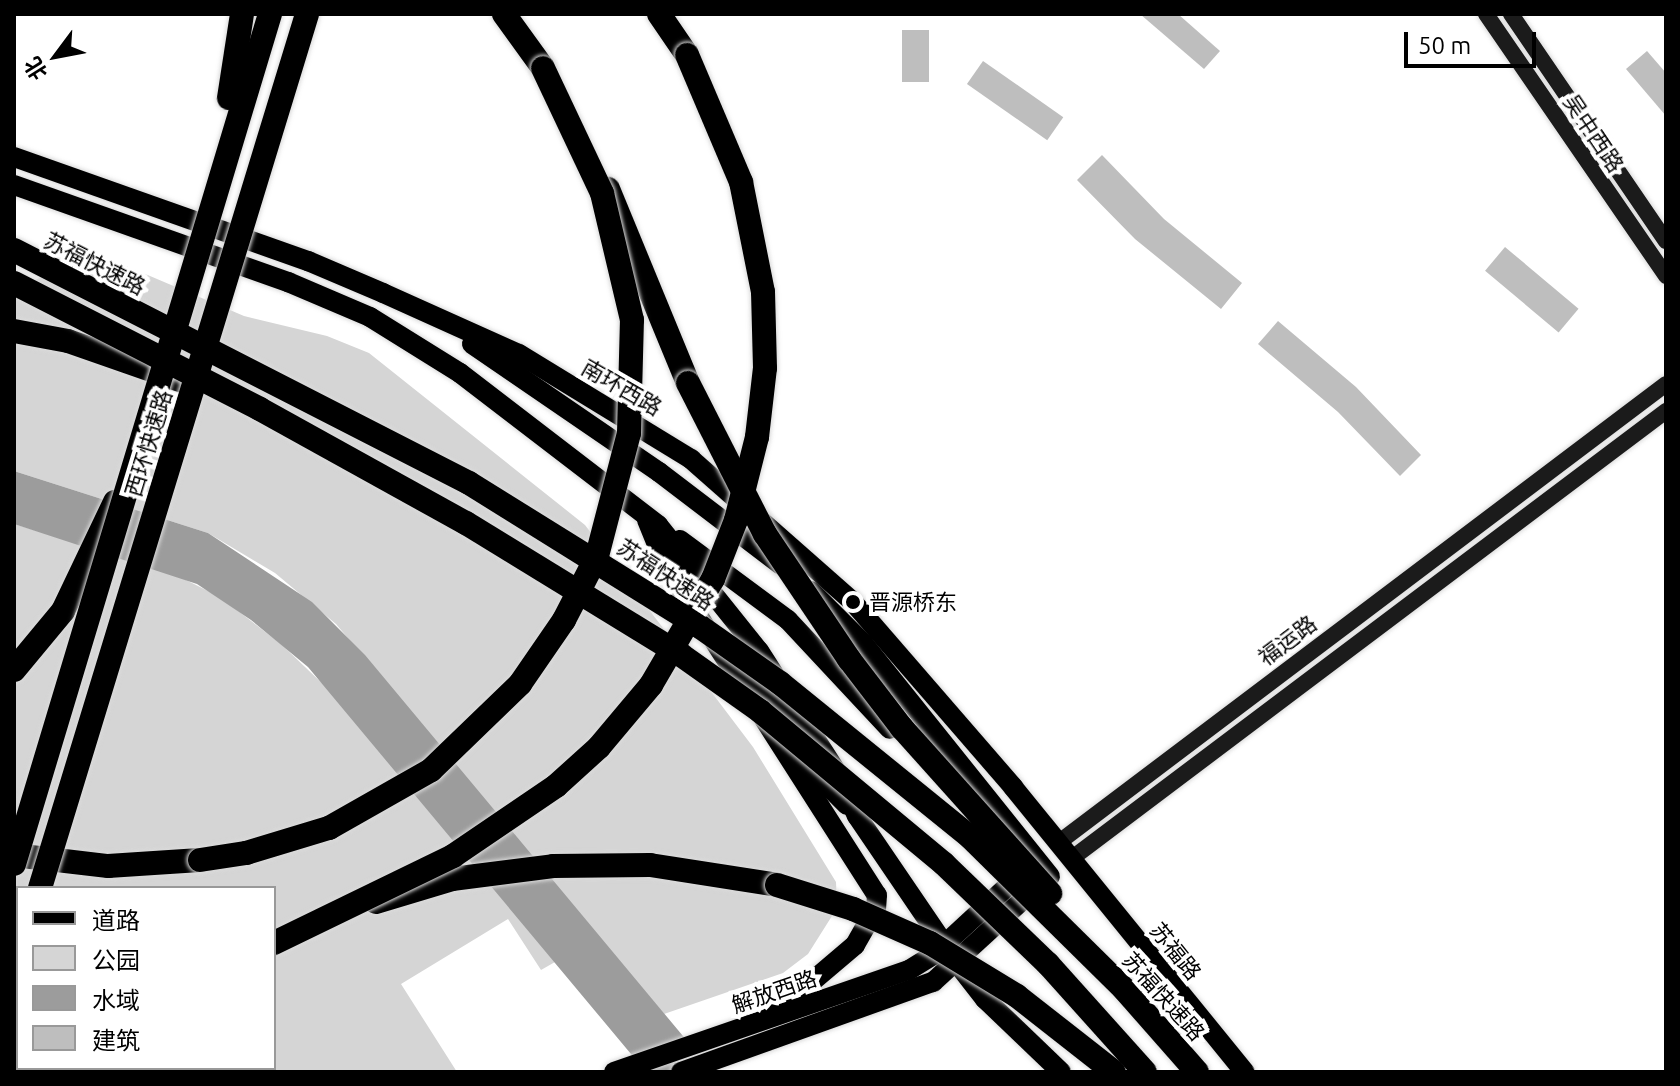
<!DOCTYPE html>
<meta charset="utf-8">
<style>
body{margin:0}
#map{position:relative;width:1680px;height:1086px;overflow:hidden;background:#fff;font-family:Ubuntu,"Noto Sans SC",sans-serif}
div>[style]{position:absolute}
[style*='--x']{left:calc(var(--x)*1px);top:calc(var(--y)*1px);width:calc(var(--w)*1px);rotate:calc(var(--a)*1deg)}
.green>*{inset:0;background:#d5d5d5}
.water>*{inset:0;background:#9c9c9c}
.building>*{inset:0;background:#bebebe;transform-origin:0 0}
.roads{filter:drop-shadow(0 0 2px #dbdbdb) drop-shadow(0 0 2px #dbdbdb)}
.secondary>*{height:16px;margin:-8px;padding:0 8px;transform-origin:8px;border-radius:8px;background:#1b1b1b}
.primary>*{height:20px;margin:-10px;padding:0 10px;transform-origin:10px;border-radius:10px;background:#000}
.highway>*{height:24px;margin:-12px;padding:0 12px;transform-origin:12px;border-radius:12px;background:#000}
.bridges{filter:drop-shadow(0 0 2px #dbdbdb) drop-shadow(0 0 2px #dbdbdb)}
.highway-bridge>*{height:24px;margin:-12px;padding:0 12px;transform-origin:12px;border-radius:12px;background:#000}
.dots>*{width:22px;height:22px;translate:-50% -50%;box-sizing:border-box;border:4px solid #fff;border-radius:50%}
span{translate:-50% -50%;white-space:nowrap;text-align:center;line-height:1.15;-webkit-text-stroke:8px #fff;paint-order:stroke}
.street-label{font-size:22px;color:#000}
.poi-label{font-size:22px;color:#000}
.left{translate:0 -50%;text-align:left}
.frame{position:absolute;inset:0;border:16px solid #000;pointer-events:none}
.legend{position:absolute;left:16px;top:886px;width:260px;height:184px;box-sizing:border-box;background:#fff;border:2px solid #999;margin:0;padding:10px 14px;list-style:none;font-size:24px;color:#000}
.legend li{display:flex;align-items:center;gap:16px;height:40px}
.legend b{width:40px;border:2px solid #999}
.north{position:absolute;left:16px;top:16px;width:80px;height:80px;-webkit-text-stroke:6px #fff;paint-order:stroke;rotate:238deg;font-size:22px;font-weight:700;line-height:32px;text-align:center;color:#000}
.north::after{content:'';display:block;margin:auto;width:28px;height:36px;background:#000;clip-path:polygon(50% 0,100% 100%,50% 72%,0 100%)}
.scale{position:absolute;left:1404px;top:32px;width:132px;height:36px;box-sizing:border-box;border:4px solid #000;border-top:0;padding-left:10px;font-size:24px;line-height:28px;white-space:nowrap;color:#000;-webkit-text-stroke:6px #fff;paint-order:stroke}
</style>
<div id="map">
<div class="green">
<div style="clip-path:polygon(103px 256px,244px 316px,327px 336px,369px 353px,585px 525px,753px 747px,836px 882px,837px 908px,808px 954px,783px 973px,664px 1014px,336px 624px,275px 573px,208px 533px,14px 471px,14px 290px,82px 258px)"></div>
<div style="clip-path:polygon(evenodd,14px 524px,166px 570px,220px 597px,281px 644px,328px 689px,555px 962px,541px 970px,508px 919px,401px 984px,457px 1072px,14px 1072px,14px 524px,18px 888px,274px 888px,274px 1068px,18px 1068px,18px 888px)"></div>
</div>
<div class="water">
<div style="clip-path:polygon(14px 471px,208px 533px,312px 602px,365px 655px,713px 1072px,646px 1072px,308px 667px,251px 620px,197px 584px,14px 524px)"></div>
</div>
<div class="building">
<div style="clip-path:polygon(1140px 14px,1178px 14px,1220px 51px,1204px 69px)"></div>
<div style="left:902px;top:30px;width:27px;height:52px"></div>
<div style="clip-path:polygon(1647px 51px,1666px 73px,1666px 116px,1626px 69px)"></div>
<div style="left:983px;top:61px;width:98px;height:28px;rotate:35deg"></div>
<div style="clip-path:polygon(1102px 155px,1164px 219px,1242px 283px,1221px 309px,1135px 239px,1077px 180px)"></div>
<div style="left:1505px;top:247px;width:96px;height:31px;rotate:40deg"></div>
<div style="clip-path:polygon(1278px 321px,1356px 387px,1421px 455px,1400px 476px,1338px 412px,1258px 344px)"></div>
</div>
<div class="roads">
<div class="secondary">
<div style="--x:1486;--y:14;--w:318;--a:55.5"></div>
<div style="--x:1511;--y:14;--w:275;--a:55.7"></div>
<div style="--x:1058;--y:843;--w:762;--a:-37.05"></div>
<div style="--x:1071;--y:859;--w:745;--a:-36.98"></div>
</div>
<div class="primary">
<div style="--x:14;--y:157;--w:312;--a:19.5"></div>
<div style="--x:308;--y:261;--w:82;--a:23.1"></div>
<div style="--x:383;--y:293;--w:149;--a:24.2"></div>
<div style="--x:519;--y:354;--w:202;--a:31.4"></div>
<div style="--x:691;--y:459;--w:216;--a:41.4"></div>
<div style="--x:853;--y:602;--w:245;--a:49.1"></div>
<div style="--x:1013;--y:787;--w:367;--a:50.9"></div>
<div style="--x:14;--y:185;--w:291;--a:19.5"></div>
<div style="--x:288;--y:282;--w:89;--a:23.1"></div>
<div style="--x:370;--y:317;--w:106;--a:31.9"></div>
<div style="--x:460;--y:373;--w:250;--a:37.5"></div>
<div style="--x:658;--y:525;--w:161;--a:51.3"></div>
<div style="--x:759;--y:651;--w:146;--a:57.3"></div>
<div style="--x:838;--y:774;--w:46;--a:65.7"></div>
<div style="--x:857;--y:816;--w:178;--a:55.8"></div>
<div style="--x:957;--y:963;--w:46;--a:52.1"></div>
<div style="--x:985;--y:999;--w:105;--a:43.8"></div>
<div style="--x:472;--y:344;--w:227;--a:34.4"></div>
<div style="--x:659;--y:472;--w:153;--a:37.3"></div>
<div style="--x:647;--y:520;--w:48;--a:67.8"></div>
<div style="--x:665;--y:564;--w:393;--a:57.4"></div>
<div style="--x:877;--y:895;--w:13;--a:94"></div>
<div style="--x:876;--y:908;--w:43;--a:119.6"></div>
<div style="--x:855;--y:945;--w:111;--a:139.7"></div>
<div style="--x:680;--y:540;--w:134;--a:36.5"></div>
<div style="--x:788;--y:620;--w:149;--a:46.9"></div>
<div style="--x:811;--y:591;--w:74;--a:45"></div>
<div style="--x:863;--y:643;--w:299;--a:51.3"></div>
<div style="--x:752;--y:666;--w:138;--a:58"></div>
<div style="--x:825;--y:783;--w:31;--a:45"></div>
<div style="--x:614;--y:1072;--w:312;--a:-19.1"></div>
<div style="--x:909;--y:970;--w:28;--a:-32"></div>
<div style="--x:933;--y:955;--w:124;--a:-42.7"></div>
<div style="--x:681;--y:1072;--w:268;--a:-19.7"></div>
<div style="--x:933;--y:982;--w:145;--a:-42.5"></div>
</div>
<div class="highway">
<div style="--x:504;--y:14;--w:67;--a:54.2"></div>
<div style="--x:659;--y:14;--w:50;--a:55.7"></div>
<div style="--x:608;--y:189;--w:210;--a:67.6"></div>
<div style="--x:14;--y:331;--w:55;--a:10.5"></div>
<div style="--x:68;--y:341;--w:119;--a:19.2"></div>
<div style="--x:14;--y:670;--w:77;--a:-50.3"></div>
<div style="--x:63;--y:611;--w:121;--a:-64.5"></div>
<div style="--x:14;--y:855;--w:95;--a:6.7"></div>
<div style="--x:108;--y:866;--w:92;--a:-3.7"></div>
<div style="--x:376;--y:902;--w:79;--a:-16.8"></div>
<div style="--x:452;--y:879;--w:102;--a:-7.3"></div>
<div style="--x:553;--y:866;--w:97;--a:-0.6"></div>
<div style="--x:650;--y:865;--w:129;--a:8.9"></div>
<div style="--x:14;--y:972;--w:14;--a:-73"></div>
<div style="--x:99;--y:1072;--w:6;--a:-39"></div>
</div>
</div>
<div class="bridges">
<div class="highway-bridge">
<div style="--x:229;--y:98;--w:85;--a:-81.2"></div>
<div style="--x:14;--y:250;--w:511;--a:27.12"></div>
<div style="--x:469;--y:483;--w:271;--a:31.9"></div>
<div style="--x:699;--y:626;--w:99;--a:35.1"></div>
<div style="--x:780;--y:683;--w:245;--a:39"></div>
<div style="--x:970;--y:837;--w:218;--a:44.6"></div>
<div style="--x:1125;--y:990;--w:109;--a:48.7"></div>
<div style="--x:14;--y:283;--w:276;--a:27.1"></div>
<div style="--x:260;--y:409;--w:235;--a:29"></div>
<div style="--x:466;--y:523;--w:252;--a:31.5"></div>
<div style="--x:681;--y:655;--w:97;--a:35.3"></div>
<div style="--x:760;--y:711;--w:239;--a:39.7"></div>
<div style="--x:944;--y:864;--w:144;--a:43.9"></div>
<div style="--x:1048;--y:964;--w:145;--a:48.1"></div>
<div style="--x:688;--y:383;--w:169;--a:63"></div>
<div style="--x:765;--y:534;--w:151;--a:56.1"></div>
<div style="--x:849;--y:659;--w:87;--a:52.5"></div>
<div style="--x:902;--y:728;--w:222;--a:48.1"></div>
<div style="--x:200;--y:860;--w:47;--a:-8.7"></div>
<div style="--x:246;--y:853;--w:87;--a:-16.8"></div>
<div style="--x:329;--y:828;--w:117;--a:-29.6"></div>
<div style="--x:431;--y:770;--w:124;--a:-44"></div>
<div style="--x:520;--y:684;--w:78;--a:-55.5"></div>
<div style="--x:564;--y:620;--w:72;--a:-62.7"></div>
<div style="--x:597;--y:556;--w:127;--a:-75.4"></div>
<div style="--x:629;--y:433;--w:113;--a:-88.5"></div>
<div style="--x:632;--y:320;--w:130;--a:-103.3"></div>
<div style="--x:602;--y:193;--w:138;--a:-115.3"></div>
<div style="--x:14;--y:864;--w:888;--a:-73.24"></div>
<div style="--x:777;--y:885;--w:80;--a:17.5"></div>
<div style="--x:853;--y:909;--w:84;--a:23.8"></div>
<div style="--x:930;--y:943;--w:102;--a:31.3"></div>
<div style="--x:1017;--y:996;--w:123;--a:38.1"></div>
<div style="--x:40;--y:888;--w:914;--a:-73.01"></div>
<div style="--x:274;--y:943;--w:199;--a:-25.9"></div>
<div style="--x:453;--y:856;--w:125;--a:-34.2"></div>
<div style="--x:556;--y:786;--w:58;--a:-42.2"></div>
<div style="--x:599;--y:747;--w:81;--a:-50"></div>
<div style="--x:651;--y:685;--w:123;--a:-59.7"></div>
<div style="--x:713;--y:579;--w:63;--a:-68.7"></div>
<div style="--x:736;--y:520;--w:86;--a:-75.8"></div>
<div style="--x:757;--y:437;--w:69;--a:-83.4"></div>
<div style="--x:765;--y:368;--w:76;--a:-91.5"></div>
<div style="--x:763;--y:292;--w:112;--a:-101.3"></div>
<div style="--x:741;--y:182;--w:138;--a:-113"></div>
</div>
</div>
<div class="dots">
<div style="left:853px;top:602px;background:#000"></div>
</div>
<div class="street-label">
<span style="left:1594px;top:133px;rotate:56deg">吴中西路</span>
<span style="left:95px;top:263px;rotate:27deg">苏福快速路</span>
<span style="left:622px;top:387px;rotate:30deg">南环西路</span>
<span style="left:148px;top:443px;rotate:-73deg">西环快速路</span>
<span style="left:666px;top:574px;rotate:33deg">苏福快速路</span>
<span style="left:1287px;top:640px;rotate:-37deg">福运路</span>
<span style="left:1176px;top:951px;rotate:51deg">苏福路</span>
<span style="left:774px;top:991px;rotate:-19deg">解放西路</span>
<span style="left:1164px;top:996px;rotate:48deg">苏福快速路</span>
</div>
<div class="poi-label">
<span class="left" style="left:869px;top:602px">晋源桥东</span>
</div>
<div class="frame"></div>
<ul class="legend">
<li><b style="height:10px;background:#000"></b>道路</li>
<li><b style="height:22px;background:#d5d5d5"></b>公园</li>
<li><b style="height:22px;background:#9c9c9c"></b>水域</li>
<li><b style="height:22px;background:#bebebe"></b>建筑</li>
</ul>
<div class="north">北</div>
<div class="scale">50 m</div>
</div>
